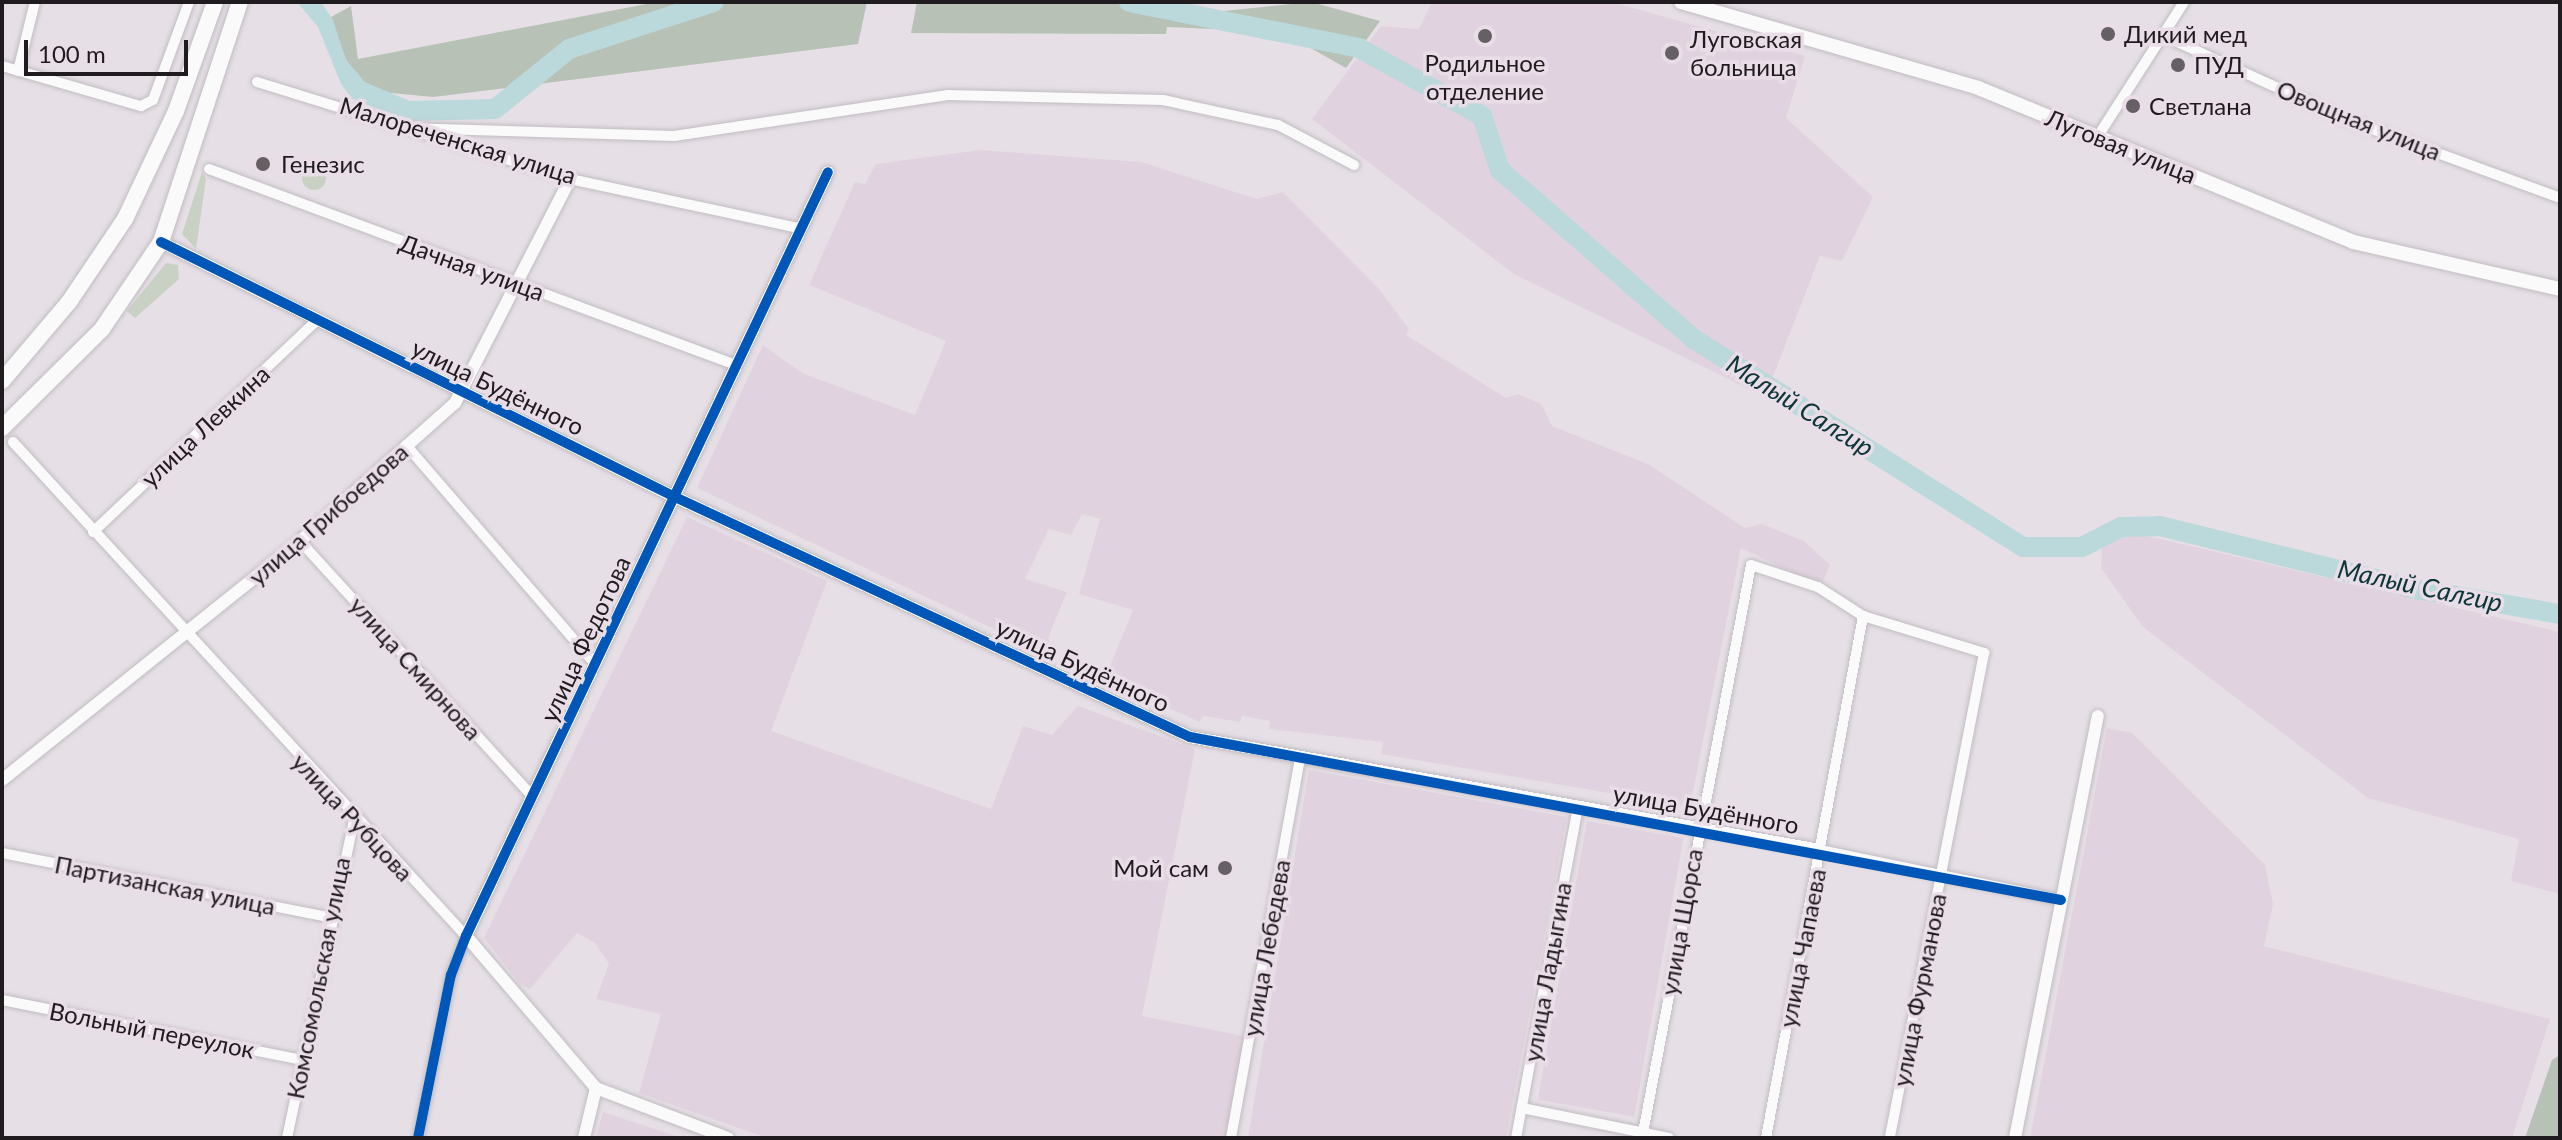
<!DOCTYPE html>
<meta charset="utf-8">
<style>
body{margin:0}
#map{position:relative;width:2562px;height:1140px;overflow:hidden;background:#e6e0e6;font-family:Lato,sans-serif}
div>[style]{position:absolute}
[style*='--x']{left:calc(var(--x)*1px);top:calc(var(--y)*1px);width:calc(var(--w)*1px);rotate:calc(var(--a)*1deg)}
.built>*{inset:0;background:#e0d3df;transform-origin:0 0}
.green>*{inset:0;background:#c9d1c5}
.round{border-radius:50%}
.forest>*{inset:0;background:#b8c1b5}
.water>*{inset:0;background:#bbd8da}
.river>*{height:20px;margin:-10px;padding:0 10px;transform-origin:10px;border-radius:10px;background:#bbd8da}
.roads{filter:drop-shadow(0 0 2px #c1bcc1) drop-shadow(0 0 2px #c1bcc1)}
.minor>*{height:10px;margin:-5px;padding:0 5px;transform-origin:5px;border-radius:5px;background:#fbfafb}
.tertiary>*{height:12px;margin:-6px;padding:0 6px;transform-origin:6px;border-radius:6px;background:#fbfafb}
.secondary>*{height:14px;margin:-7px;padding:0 7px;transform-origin:7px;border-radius:7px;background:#fbfafb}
.primary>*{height:16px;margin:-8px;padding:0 8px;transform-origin:8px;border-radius:8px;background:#fbfafb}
.cycleway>*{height:10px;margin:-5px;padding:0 5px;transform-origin:5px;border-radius:5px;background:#0057b8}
.dots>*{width:22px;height:22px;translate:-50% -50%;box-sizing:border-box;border:4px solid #e9dde8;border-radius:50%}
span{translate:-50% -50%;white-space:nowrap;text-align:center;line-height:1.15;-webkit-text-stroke:7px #e9dde8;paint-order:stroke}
.poi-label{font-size:24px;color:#1f1b1e}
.left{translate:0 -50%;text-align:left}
.right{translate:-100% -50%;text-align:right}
.street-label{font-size:24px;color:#1f1b1e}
.water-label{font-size:26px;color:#0c3638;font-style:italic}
.frame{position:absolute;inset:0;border:4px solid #1f1b1e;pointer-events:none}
.scale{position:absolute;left:24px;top:40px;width:164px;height:36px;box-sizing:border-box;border:4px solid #1f1b1e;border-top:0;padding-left:10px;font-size:24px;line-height:28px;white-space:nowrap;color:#1f1b1e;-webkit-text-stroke:6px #e9dde8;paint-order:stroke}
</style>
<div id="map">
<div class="built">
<div style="clip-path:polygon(1432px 2px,1612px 2px,1805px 56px,1786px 118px,1873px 197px,1842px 261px,1820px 256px,1765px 397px,1514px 274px,1312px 119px,1381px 26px,1419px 29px)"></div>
<div style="clip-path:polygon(980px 150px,1141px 162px,1257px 199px,1283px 192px,1379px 289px,1409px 329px,1406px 335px,1506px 398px,1518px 394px,1541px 404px,1552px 426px,1648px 464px,1745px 528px,1762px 524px,1804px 541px,1830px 565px,1821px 586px,1741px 548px,1690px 807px,1381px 754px,1383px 742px,1269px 729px,1270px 721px,1242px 716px,1240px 722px,1203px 716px,1200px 722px,1120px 687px,1105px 678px,1133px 610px,1079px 594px,1100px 519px,1082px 514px,1071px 535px,1049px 529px,1025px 579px,1067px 592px,1048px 638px,1057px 659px,697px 488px,763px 345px,802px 373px,915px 415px,946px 341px,809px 285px,855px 182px,865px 184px,876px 164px)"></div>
<div style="clip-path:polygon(687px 517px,827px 581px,771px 731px,991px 809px,1023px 726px,1052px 735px,1078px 706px,1195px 749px,1142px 1016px,1249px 1037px,1228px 1138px,767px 1138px,639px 1093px,661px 1014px,596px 999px,609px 964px,595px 943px,577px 933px,530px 989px,520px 984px,484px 938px)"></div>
<div style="clip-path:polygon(2122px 530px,2560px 632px,2560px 894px,2511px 881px,2519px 839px,2368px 798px,2143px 627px,2101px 568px,2102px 548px)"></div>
<div style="clip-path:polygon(2107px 728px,2132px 733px,2265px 865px,2273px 904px,2264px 946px,2550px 1019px,2512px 1138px,2030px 1138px)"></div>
<div style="clip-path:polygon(1309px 770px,1567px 817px,1506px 1138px,1248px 1138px)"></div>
<div style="left:1587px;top:821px;width:98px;height:283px;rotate:10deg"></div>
<div style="clip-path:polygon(603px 1112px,670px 1134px,682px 1138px,596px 1138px)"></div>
</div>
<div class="green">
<div class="round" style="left:302px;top:166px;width:24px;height:24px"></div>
<div style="clip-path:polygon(202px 172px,206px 179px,196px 249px,182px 234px)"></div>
<div style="clip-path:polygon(166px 263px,178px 265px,179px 279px,135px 318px,127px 311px)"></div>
</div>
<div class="forest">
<div style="clip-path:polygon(657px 2px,867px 2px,858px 44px,433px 97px,371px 91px,346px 60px,331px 17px,351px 6px,358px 59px)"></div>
<div style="clip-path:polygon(917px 2px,1183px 2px,1214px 12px,1311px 2px,1380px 21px,1346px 68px,1282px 32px,1167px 27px,1166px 34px,911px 33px)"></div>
<div style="clip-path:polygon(2560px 1055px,2560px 1138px,2525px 1138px,2552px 1060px)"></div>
</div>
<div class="water">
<div style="clip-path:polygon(297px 2px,321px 2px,333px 20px,346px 60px,371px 91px,362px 103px,339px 79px,318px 27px)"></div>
</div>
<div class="river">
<div style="--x:1129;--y:2;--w:235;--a:11.3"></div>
<div style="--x:1359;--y:48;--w:141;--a:28.9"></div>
<div style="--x:1482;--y:116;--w:57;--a:71.6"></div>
<div style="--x:1500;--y:170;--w:257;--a:41.1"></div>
<div style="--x:1694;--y:339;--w:389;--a:32.3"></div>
<div style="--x:2023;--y:547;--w:59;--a:0"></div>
<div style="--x:2082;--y:547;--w:44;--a:-27.1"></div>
<div style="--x:2121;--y:527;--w:39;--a:-1"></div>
<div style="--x:2160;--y:526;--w:269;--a:13.8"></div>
<div style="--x:2421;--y:590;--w:141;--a:9.8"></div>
<div style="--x:349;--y:78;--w:15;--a:53"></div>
<div style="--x:358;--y:90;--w:54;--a:22.8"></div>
<div style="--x:408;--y:111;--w:87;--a:-1.3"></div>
<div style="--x:495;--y:109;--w:95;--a:-39"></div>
<div style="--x:569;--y:49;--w:152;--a:-18"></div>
</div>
<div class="roads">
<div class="minor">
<div style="--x:2162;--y:35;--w:207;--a:24.6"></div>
<div style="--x:2350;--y:121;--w:224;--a:20.1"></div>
<div style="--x:2;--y:66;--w:145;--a:16.1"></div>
<div style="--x:141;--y:106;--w:13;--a:-27"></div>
<div style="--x:153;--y:100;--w:104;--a:-69.8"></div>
<div style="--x:18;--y:71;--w:71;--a:-76.2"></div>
<div style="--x:257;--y:82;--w:328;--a:17.2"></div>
<div style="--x:570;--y:179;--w:234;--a:12.1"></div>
<div style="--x:405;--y:128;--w:269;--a:1.7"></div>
<div style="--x:674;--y:136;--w:277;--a:-8.5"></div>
<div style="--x:948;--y:95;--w:215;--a:1.3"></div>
<div style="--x:1163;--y:100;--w:118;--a:12.3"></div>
<div style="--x:1278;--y:125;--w:86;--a:27.8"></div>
<div style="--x:2098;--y:136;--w:159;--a:-57.3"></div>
<div style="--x:209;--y:169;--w:562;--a:20.4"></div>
<div style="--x:13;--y:442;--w:670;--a:47.48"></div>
<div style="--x:466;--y:936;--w:42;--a:111"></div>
<div style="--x:451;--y:975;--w:166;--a:101.4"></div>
<div style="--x:406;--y:445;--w:289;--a:49.2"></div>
<div style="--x:93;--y:532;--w:307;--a:-43.4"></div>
<div style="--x:300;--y:541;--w:345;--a:47.7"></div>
<div style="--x:1820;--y:850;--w:246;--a:11.7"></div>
<div style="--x:2;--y:853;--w:333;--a:11.1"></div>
<div style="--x:2;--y:1000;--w:307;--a:11.3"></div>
<div style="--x:1522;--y:1108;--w:150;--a:11.5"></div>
<div style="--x:287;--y:1138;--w:326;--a:-78.1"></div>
<div style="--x:1231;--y:1138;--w:386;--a:-79.7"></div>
<div style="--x:1516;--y:1138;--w:338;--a:-79.4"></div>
<div style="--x:1642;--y:1138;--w:583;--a:-79.23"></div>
<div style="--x:1751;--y:565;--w:71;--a:18.2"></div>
<div style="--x:1818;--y:587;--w:54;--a:32.8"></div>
<div style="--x:1863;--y:616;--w:127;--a:17"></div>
<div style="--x:1984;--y:653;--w:494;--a:101"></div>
<div style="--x:1766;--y:1138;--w:531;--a:-79.47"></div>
</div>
<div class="tertiary">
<div style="--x:161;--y:242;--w:574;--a:26.39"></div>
<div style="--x:675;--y:497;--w:568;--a:24.99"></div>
<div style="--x:1190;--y:737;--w:640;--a:10.17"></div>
<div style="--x:2;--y:780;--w:382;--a:-38.7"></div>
<div style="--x:300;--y:541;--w:208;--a:-41.7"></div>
<div style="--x:455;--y:403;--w:252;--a:-62.8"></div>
<div style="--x:584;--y:1138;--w:51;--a:-76.5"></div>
<div style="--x:728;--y:1138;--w:141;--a:-159.3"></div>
<div style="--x:596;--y:1088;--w:200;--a:-130.5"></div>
<div style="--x:466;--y:936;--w:845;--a:-64.65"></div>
<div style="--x:2015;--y:1138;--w:430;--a:-78.9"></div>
</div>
<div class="secondary">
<div style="--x:1681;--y:2;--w:309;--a:16.1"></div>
<div style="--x:1978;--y:88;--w:405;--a:22.3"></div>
<div style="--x:2353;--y:242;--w:212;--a:12.8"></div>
</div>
<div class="primary">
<div style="--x:2;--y:381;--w:104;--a:-49.7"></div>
<div style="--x:69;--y:302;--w:100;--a:-56"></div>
<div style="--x:125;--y:219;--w:119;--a:-64.7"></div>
<div style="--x:176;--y:111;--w:116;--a:-70.3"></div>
<div style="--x:2;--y:428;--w:141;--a:-44.7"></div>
<div style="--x:102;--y:329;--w:105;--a:-55.9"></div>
<div style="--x:161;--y:242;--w:253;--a:-71.8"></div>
</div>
</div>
<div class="cycleway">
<div style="--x:161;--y:242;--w:574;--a:26.39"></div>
<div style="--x:675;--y:497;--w:568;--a:24.99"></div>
<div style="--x:1190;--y:737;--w:886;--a:10.6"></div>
<div style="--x:418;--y:1138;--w:166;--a:-78.6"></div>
<div style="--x:451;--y:975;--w:42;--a:-69"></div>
<div style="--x:466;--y:936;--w:845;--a:-64.65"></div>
</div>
<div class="dots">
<div style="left:2108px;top:34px;background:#656064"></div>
<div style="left:1485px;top:36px;background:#656064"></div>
<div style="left:1672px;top:53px;background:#656064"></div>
<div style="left:2178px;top:65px;background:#656064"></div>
<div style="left:2133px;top:106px;background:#656064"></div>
<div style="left:263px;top:164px;background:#656064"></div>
<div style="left:1225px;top:868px;background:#656064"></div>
</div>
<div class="poi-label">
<span class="left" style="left:2124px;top:34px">Дикий мед</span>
<span class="left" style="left:1690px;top:53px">Луговская<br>больница</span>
<span style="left:1485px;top:77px">Родильное<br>отделение</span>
<span class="left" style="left:2194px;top:65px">ПУД</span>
<span class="left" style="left:2149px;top:106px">Светлана</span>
<span class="left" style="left:281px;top:164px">Генезис</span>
<span class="right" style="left:1209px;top:868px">Мой сам</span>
</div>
<div class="street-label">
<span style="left:2359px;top:120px;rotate:22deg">Овощная улица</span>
<span style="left:458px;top:140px;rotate:17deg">Малореченская улица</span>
<span style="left:2121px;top:146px;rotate:22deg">Луговая улица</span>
<span style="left:472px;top:267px;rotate:20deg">Дачная улица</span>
<span style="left:498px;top:387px;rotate:26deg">улица Будённого</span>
<span style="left:205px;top:426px;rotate:-43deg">улица Левкина</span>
<span style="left:328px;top:514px;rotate:-41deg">улица Грибоедова</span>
<span style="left:585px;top:639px;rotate:-65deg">улица Федотова</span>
<span style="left:1083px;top:665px;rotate:25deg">улица Будённого</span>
<span style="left:416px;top:668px;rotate:48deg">улица Смирнова</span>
<span style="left:1706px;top:809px;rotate:10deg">улица Будённого</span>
<span style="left:353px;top:817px;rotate:47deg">улица Рубцова</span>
<span style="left:165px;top:885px;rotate:11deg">Партизанская улица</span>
<span style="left:1681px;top:922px;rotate:-80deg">улица Щорса</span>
<span style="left:1266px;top:948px;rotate:-80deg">улица Лебедева</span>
<span style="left:1802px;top:948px;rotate:-79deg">улица Чапаева</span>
<span style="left:1547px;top:972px;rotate:-80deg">улица Ладыгина</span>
<span style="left:318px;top:978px;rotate:-79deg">Комсомольская улица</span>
<span style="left:1919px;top:990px;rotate:-79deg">улица Фурманова</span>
<span style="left:152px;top:1030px;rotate:11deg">Вольный переулок</span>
</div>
<div class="water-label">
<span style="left:1800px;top:406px;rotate:32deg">Малый Салгир</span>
<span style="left:2420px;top:586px;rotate:12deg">Малый Салгир</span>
</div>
<div class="frame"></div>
<div class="scale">100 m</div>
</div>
